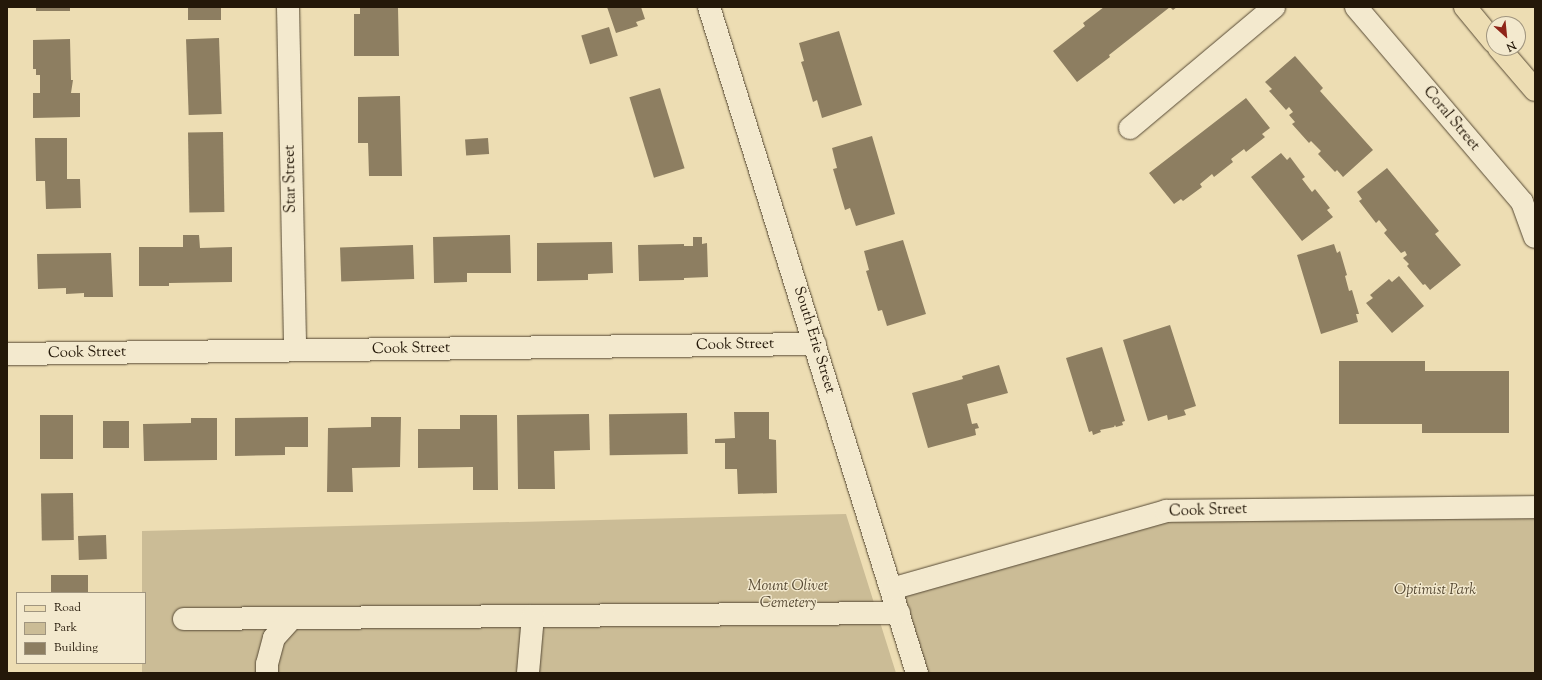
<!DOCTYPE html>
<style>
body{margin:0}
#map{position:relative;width:1542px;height:680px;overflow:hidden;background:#edddb3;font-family:"Sorts Mill Goudy",serif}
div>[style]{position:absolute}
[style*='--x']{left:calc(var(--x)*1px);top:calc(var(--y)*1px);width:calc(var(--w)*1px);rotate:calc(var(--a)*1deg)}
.green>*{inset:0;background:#cbbc96}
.building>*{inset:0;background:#8d7e61;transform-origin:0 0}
.roads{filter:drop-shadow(0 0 1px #564934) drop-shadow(0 0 1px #564934)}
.minor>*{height:22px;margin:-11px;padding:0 11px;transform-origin:11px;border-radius:11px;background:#f3e9ce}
.major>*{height:22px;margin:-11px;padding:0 11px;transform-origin:11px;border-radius:11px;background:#edddb3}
span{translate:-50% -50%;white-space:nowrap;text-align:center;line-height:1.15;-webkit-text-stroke:3px #f3e9ce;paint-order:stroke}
.street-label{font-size:15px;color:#241809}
.park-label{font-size:15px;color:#564933;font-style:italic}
.frame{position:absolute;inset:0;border:8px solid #241809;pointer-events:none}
.legend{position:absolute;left:16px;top:592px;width:130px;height:72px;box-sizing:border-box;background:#f3e9ce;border:1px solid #a0957f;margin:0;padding:5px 7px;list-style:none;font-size:12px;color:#241809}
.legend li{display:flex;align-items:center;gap:8px;height:20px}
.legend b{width:20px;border:1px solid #a0957f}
.north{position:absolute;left:1486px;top:16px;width:40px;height:40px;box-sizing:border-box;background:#f3e9ce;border:1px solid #a0957f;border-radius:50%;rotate:153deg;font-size:11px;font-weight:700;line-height:16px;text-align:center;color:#241809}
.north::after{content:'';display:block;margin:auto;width:14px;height:18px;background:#8f2418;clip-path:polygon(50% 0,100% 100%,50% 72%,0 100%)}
</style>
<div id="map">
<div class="green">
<div style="clip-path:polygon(1535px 507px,1535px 673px,917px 673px,891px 589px,1166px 511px)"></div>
<div style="clip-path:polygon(846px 514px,896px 673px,142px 673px,142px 663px,145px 663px,145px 593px,142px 593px,142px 531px)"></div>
</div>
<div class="building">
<div style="left:36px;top:7px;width:34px;height:4px"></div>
<div style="left:188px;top:7px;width:33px;height:13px"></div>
<div style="clip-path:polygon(360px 7px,398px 7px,399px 56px,354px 56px,354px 14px,360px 14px)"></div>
<div style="clip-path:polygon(607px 7px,641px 7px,645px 19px,636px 22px,638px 26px,616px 33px)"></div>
<div style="clip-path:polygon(1104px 7px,1177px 7px,1173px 10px,1170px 7px,1109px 55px,1110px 57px,1077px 82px,1053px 51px,1085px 26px,1083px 23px)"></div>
<div style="left:609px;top:27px;width:30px;height:29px;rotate:73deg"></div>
<div style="clip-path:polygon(839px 31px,862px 105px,822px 118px,817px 100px,813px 102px,804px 71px,801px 62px,804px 61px,799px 43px)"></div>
<div style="left:219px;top:38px;width:76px;height:33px;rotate:88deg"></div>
<div style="clip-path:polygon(70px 39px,71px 80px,73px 80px,71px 93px,80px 93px,80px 117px,33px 118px,33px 93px,40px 93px,40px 75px,36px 75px,36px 69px,33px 69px,33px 40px)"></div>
<div style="clip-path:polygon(1295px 56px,1323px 88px,1320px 91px,1373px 150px,1343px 177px,1337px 170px,1335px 172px,1318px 154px,1321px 151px,1311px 141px,1309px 143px,1292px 124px,1295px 122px,1289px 115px,1293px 112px,1289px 107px,1286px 110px,1269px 91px,1272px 89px,1265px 82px)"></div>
<div style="left:660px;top:88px;width:84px;height:32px;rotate:73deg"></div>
<div style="clip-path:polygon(400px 96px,402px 176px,369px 176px,368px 143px,358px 143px,358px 97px)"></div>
<div style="clip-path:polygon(1246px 98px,1270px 128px,1262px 134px,1265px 137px,1246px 152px,1244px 149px,1231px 159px,1233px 162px,1214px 177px,1212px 174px,1200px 184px,1202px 187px,1183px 201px,1181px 199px,1174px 204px,1149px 173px)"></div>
<div style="left:223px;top:132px;width:80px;height:35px;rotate:89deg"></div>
<div style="clip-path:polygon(872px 136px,895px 214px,856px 226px,850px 208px,845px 210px,842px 200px,833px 169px,837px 168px,832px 148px)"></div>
<div style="clip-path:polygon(35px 138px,67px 138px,67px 179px,80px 179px,81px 208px,46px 209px,45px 181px,36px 181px)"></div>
<div style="left:488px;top:138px;width:16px;height:23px;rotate:86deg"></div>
<div style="clip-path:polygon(1281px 153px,1287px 160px,1290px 157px,1305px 177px,1302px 179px,1312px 192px,1315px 189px,1330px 208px,1327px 210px,1333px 217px,1302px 241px,1251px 177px)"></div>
<div style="clip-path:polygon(1387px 168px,1439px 231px,1435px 234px,1461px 265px,1430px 290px,1425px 284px,1423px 285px,1407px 266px,1409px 264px,1403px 258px,1407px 255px,1405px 251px,1401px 253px,1384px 233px,1387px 230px,1379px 220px,1376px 223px,1359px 201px,1362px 199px,1357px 192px)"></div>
<div style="clip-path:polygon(183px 235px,199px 235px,200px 248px,232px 247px,232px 282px,169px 283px,169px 286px,139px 286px,139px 247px,183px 247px)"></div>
<div style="clip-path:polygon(510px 235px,511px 273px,467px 273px,467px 282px,434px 283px,433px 237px)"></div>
<div style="clip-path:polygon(693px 237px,702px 237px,702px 244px,707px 243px,708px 277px,684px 278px,684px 280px,639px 281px,638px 245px,684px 244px,684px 246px,693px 246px)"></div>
<div style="clip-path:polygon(903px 240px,926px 314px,887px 326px,882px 310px,878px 311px,866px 271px,869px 270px,864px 251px)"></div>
<div style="clip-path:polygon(612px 242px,613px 273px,588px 274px,588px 280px,537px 281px,537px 243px)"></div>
<div style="clip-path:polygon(1334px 244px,1337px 253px,1340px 251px,1347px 275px,1345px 276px,1349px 291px,1352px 290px,1359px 314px,1356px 314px,1358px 322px,1321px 334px,1297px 255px)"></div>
<div style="left:413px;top:245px;width:34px;height:73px;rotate:88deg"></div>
<div style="clip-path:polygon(111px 253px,113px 297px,84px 297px,84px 293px,66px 294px,66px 288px,38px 289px,37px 254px)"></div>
<div style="clip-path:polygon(1399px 276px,1424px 306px,1392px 333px,1366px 303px,1373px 298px,1370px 295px,1389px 279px,1392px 282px)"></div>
<div style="clip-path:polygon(1170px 325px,1196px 406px,1184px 410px,1186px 415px,1168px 420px,1167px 415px,1148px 421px,1123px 340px)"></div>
<div style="clip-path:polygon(1102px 347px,1125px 421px,1122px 422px,1123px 425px,1116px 427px,1115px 425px,1114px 427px,1100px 430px,1101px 432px,1093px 435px,1092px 431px,1089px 432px,1066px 358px)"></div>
<div style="clip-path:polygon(1339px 361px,1425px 361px,1425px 371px,1509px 371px,1509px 433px,1422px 433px,1422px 424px,1339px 424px)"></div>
<div style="clip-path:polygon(999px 365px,1008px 393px,967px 404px,972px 424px,977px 423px,979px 428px,975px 429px,976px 435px,928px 448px,912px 393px,963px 379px,962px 376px)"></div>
<div style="clip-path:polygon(734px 412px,769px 412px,769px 439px,776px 440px,777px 493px,738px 494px,737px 469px,725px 469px,725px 443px,715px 443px,715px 439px,735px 438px)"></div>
<div style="left:687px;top:413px;width:41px;height:78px;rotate:89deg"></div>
<div style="clip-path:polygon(589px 414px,590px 450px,554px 451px,555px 489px,518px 489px,517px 415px)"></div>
<div style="left:40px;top:415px;width:33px;height:44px"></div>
<div style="clip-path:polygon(460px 415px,497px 415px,498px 490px,473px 490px,473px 467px,418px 468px,418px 429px,460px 429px)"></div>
<div style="clip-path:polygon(308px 417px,308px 447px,285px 447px,285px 455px,235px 456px,235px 418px)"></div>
<div style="clip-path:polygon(371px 417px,401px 417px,400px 467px,352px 468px,353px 492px,327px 492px,328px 428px,371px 427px)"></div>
<div style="clip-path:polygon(191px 418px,217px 418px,217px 460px,144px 461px,143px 424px,191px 423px)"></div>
<div style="left:103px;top:421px;width:26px;height:27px"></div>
<div style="left:73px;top:493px;width:47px;height:32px;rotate:89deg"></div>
<div style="left:106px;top:535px;width:24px;height:28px;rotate:88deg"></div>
<div style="left:51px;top:575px;width:37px;height:18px"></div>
</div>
<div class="roads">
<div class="minor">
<div style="--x:288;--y:7;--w:343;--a:88.8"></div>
<div style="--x:709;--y:7;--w:698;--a:72.66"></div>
<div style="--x:1356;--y:7;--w:256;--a:49.6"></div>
<div style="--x:1522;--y:202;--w:37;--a:70"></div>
<div style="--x:1130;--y:128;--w:188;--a:-40"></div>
<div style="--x:7;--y:354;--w:808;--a:-0.71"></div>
<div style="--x:891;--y:589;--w:286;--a:-15.8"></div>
<div style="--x:1166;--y:511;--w:369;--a:-0.6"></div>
<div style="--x:184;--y:619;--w:715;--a:-0.48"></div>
<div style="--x:267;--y:673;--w:9;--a:-90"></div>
<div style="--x:267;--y:664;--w:27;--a:-75"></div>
<div style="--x:274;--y:638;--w:25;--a:-48"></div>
<div style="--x:528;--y:673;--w:57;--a:-85"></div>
</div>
<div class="major">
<div style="--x:1465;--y:7;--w:45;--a:50.4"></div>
<div style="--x:1499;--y:48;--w:55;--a:49.4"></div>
</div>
</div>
<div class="street-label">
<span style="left:1451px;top:119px;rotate:50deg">Coral Street</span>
<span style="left:291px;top:179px;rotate:-91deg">Star Street</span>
<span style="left:814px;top:340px;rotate:73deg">South Erie Street</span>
<span style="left:735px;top:345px;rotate:-1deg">Cook Street</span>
<span style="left:411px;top:349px;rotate:-1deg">Cook Street</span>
<span style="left:87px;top:353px;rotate:-1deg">Cook Street</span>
<span style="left:1208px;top:511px;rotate:-2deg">Cook Street</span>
</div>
<div class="park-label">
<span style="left:788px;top:595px">Mount Olivet<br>Cemetery</span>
<span style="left:1435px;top:591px">Optimist Park</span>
</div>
<div class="frame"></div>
<ul class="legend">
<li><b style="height:5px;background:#edddb3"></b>Road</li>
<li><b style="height:11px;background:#cbbc96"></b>Park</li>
<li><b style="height:11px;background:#8d7e61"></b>Building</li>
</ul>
<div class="north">N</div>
</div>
